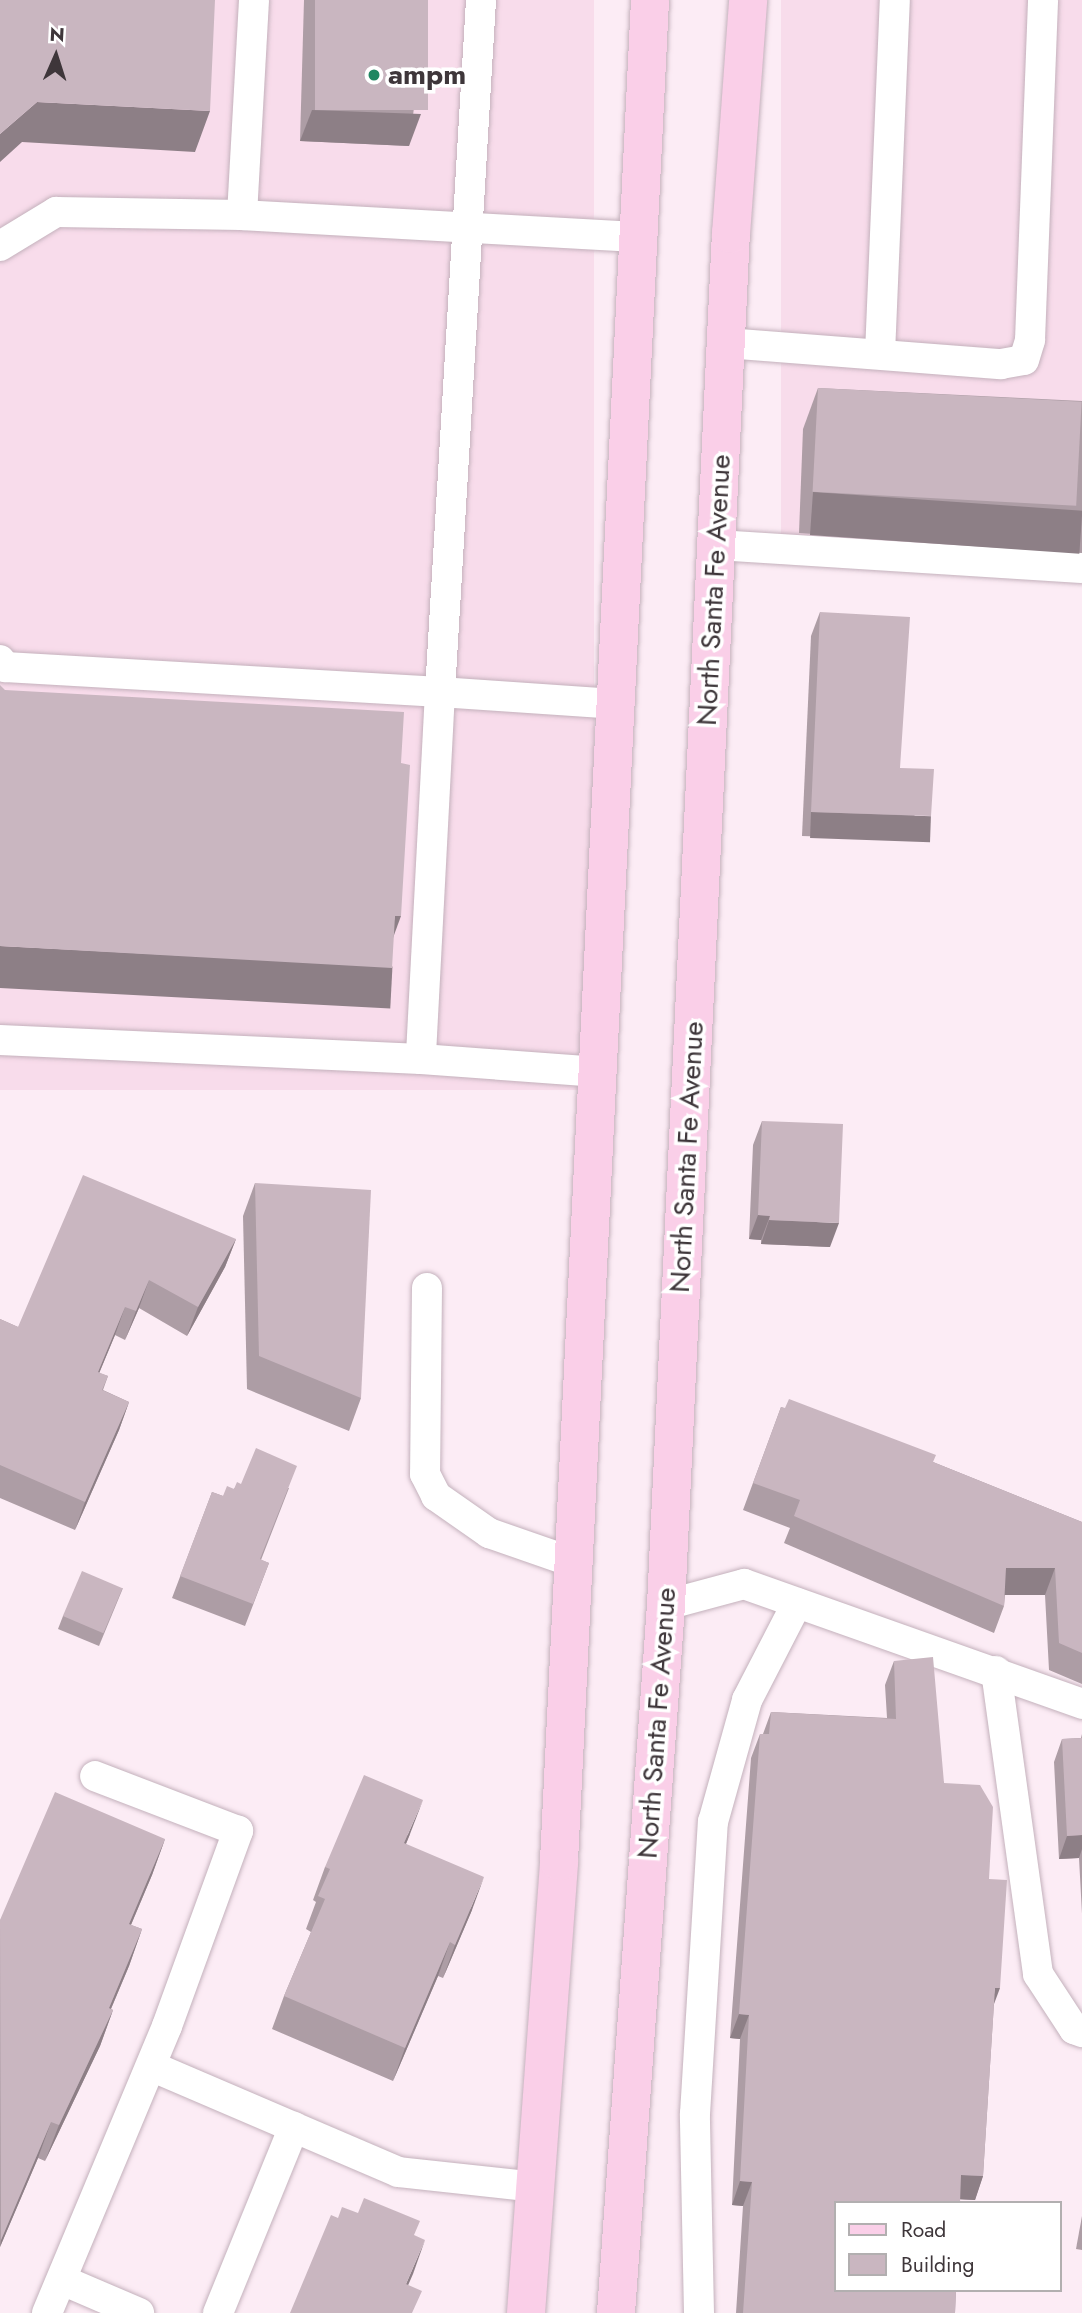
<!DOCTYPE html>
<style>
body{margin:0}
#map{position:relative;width:1082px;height:2313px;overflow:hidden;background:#fcecf5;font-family:Jost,sans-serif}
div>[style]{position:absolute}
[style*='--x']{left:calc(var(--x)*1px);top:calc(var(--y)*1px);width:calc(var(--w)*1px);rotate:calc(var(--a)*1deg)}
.built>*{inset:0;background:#f8dceb;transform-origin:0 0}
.roads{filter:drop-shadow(0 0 2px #c4b1bc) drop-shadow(0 0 2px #c4b1bc)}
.service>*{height:30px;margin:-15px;padding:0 15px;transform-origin:15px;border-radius:15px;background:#fff}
.primary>*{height:38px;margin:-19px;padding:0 19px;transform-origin:19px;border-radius:19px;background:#facfe8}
.wall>*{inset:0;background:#ad9da5}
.shaded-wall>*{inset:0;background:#8d7f86;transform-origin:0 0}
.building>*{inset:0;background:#c9b6c0;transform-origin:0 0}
.dots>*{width:19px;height:19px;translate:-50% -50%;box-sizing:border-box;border:4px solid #fff;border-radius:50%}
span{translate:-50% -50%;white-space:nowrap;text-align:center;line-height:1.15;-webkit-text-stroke:7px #fff;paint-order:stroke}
.poi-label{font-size:28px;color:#3e363a;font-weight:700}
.left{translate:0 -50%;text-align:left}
.street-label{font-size:28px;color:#3e363a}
.legend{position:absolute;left:834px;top:2201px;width:228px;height:91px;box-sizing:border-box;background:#fff;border:2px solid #b2afb0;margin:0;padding:9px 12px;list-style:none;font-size:21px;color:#3e363a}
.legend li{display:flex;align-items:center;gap:14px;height:35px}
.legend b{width:35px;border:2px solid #b2afb0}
.north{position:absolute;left:21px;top:21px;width:70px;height:70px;-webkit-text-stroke:5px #fff;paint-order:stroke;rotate:3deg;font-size:19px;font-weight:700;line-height:28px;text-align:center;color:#3e363a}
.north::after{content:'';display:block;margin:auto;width:24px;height:32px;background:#3e363a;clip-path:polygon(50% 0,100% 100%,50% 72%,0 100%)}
</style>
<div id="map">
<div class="built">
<div style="left:0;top:0;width:594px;height:1090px"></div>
<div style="left:781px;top:0;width:301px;height:565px"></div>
</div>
<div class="roads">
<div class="service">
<div style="--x:481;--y:0;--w:693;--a:93.39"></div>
<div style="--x:440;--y:692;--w:178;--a:3.9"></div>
<div style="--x:242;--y:215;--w:398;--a:3.2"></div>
<div style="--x:0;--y:246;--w:66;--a:-31.3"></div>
<div style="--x:56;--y:212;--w:186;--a:0.9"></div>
<div style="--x:242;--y:215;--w:215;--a:-86.8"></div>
<div style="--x:726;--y:343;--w:276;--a:4.4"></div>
<div style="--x:1001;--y:364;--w:23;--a:-10"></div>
<div style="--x:1024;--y:360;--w:21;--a:-73"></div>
<div style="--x:1030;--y:340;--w:340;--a:-87.8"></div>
<div style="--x:880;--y:354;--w:354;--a:-87.6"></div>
<div style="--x:716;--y:545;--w:367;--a:3.6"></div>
<div style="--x:0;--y:660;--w:9;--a:54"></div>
<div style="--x:5;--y:667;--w:436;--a:3.3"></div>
<div style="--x:440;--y:692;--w:367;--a:93"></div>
<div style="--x:421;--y:1059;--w:178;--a:4.2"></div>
<div style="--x:0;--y:1040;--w:421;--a:2.6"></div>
<div style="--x:427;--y:1288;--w:186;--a:90.6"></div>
<div style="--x:425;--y:1474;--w:25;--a:63"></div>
<div style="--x:436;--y:1496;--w:65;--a:34.9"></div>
<div style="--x:489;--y:1533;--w:91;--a:19.2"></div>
<div style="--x:666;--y:1605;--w:81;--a:-15.1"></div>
<div style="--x:744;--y:1584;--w:359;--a:19.5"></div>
<div style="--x:996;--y:1671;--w:306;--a:82.1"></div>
<div style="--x:1038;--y:1974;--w:66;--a:56.8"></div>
<div style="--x:1074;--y:2029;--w:9;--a:21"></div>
<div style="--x:151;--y:2066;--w:269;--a:23.2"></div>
<div style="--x:398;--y:2172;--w:138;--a:6.2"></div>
<div style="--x:62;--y:2280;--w:84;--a:23.2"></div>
<div style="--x:47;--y:2313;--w:311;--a:-67.3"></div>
<div style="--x:167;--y:2026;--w:208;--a:-70"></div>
<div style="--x:238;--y:1831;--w:153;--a:-159"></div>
<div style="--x:218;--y:2313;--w:201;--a:-67.8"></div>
<div style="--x:699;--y:2313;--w:199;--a:-91.2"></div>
<div style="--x:695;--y:2114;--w:293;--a:-86.5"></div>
<div style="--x:713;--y:1822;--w:127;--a:-74.4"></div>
<div style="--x:747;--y:1700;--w:109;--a:-62.7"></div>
</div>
<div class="primary">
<div style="--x:526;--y:2313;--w:453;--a:-85.8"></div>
<div style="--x:559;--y:1861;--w:1863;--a:-87.2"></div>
<div style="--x:616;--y:2313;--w:710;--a:-85.96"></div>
<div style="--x:666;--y:1605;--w:1373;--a:-87.29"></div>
<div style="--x:731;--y:234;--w:235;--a:-85.8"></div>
</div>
</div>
<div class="wall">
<div style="clip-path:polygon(304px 0,428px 0,409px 146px,300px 141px)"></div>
<div style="clip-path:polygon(818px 388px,1082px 401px,1082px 553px,799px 533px,803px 429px)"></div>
<div style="clip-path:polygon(820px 612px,900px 768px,922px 840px,802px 836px,811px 636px)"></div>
<div style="clip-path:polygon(762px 1121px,830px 1247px,761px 1244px,761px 1240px,749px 1239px,753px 1145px)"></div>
<div style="clip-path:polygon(255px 1183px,361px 1398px,349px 1431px,247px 1389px,243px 1216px)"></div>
<div style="clip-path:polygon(236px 1239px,225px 1267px,187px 1336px,139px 1308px,125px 1340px,115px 1335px,99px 1373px,108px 1376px,103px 1390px,129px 1402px,119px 1430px,75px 1530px,0 1498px,0 1319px,18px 1327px)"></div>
<div style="clip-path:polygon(781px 1407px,933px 1462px,1082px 1522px,1082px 1684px,1049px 1670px,1045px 1595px,1005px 1595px,1004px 1606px,994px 1633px,784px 1543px,790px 1528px,743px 1510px)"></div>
<div style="clip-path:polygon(241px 1484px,289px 1488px,261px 1560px,269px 1563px,245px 1626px,172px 1598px,212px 1492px,223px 1496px)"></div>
<div style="clip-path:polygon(123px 1588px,99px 1646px,58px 1629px,63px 1616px)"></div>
<div style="clip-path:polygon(894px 1661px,944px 1783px,989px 1879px,994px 2003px,983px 2176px,975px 2200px,960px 2199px,955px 2313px,736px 2313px,743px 2206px,732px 2205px,740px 2039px,730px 2038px,751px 1758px,760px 1734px,763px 1734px,771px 1712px,887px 1718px,885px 1685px)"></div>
<div style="clip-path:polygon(1082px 1734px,1082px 1914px,1079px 1858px,1059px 1859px,1054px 1762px,1062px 1739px,1081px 1738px)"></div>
<div style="clip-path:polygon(410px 1834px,406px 1844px,472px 1910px,443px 1978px,438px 1976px,393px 2081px,272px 2029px,284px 1996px,311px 1932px,306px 1929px,316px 1902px,313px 1900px,325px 1867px)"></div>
<div style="clip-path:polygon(165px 1839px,152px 1875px,131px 1925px,142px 1929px,129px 1966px,111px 2009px,113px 2010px,100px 2046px,45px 2161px,38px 2158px,0 2247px,0 1920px)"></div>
<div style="clip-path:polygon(1082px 2216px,1082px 2250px,1076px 2249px)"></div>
</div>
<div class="shaded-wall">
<div style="clip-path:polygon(37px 102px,210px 111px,195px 152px,22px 142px,0 162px,0 134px)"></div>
<div style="clip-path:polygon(312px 110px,421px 114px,409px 146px,300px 141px)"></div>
<div style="left:813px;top:492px;width:270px;height:43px;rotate:4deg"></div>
<div style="left:811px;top:812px;width:120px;height:26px;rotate:2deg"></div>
<div style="clip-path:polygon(395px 916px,401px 916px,386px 957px)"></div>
<div style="left:0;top:946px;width:393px;height:42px;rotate:3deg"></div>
<div style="clip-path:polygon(758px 1215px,770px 1216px,761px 1240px,749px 1239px)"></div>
<div style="clip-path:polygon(769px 1220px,839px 1223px,830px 1247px,761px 1244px)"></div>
<div style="clip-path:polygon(236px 1239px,225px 1267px,187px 1336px,198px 1307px)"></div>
<div style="clip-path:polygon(149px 1280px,139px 1308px,125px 1340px,136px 1311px)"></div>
<div style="clip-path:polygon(125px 1307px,115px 1335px,88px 1400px,98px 1372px)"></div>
<div style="clip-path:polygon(129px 1402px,119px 1430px,75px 1530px,85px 1502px)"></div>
<div style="clip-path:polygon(1006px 1568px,1055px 1568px,1045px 1595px,996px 1595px)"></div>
<div style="clip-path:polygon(423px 1800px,410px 1834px,392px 1877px,404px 1843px)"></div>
<div style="clip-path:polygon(1082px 1835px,1082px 1849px,1079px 1858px,1059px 1859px,1067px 1836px)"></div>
<div style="clip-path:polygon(165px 1839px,152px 1875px,116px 1960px,129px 1924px)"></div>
<div style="clip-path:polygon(484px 1877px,472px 1910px,443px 1978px,455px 1945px)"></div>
<div style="clip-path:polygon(142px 1929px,129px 1966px,96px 2044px,109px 2008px)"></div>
<div style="clip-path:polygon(450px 1942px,438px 1976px,393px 2081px,405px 2048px)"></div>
<div style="clip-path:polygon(995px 1988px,1000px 1988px,991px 2012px)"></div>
<div style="clip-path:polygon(113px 2010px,100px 2046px,45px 2161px,59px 2125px)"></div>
<div style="clip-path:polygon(739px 2014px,749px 2015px,740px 2039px,730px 2038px)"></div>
<div style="clip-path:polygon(51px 2122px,38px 2158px,0 2247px,1px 2240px)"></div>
<div style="clip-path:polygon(961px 2175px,983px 2176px,975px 2200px,952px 2199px)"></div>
<div style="clip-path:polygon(740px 2181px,752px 2182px,743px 2206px,732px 2205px)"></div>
<div style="clip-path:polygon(425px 2240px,413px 2274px,396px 2313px,406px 2284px)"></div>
</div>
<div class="building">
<div style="clip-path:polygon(0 0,215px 0,210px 111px,37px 102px,0 134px)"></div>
<div style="left:315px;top:0;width:113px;height:110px"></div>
<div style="left:818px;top:388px;width:264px;height:104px;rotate:3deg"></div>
<div style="clip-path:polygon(820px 612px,910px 617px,900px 768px,934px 769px,931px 816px,811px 812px)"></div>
<div style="clip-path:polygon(0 685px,5px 690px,404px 712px,401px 763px,410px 765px,401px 916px,395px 916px,392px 968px,0 946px)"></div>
<div style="clip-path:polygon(762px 1121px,843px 1124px,839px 1223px,769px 1220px,770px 1216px,758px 1215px)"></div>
<div style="clip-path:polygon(83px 1175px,236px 1239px,198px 1307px,149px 1280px,136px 1311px,125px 1307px,98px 1372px,108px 1376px,102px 1390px,129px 1402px,85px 1502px,0 1465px,0 1319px,18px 1327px)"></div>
<div style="clip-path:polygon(255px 1183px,371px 1190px,361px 1398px,259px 1356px)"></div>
<div style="clip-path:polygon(789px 1399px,936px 1455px,933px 1462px,1082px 1522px,1082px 1653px,1059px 1643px,1055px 1568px,1006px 1568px,1004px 1606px,794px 1516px,800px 1500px,753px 1483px,781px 1407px,785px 1408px)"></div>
<div style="clip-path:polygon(256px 1448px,297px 1466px,260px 1559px,269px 1563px,253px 1604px,180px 1576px,212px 1492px,223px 1496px,227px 1486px,234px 1489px,237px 1482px,241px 1484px)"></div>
<div style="left:82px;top:1571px;width:44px;height:49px;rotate:23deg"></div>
<div style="clip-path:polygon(933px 1657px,944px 1783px,980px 1785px,993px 1807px,989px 1879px,1007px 1880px,1000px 1988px,995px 1988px,983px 2176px,961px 2175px,960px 2203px,835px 2203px,835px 2290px,956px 2290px,955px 2313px,743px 2313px,752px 2182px,740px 2181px,749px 2015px,739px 2014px,760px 1734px,769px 1734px,771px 1712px,896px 1719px,894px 1661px)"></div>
<div style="clip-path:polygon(1082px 1738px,1082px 1835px,1067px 1836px,1062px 1739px)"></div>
<div style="clip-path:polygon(364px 1775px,423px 1800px,404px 1843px,484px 1877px,455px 1945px,450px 1942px,405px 2048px,284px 1996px,325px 1899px,318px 1896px,330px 1869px,325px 1867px)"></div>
<div style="clip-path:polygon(55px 1792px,165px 1839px,129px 1924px,142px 1929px,109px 2008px,113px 2010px,59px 2125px,51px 2122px,1px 2240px,0 1920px)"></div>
<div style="clip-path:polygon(364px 2198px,420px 2221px,414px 2235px,425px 2240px,406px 2284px,422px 2291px,412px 2313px,290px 2313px,331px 2215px,338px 2218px,342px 2207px,358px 2213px)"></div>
</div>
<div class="dots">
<div style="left:374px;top:75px;background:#208661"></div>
</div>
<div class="poi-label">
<span class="left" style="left:388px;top:75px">ampm</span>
</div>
<div class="street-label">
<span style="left:714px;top:590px;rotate:-87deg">North Santa Fe Avenue</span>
<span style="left:687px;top:1157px;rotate:-87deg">North Santa Fe Avenue</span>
<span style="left:657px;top:1723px;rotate:-86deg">North Santa Fe Avenue</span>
</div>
<ul class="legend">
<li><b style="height:9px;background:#facfe8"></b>Road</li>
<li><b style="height:19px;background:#c9b6c0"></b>Building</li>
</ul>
<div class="north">N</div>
</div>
